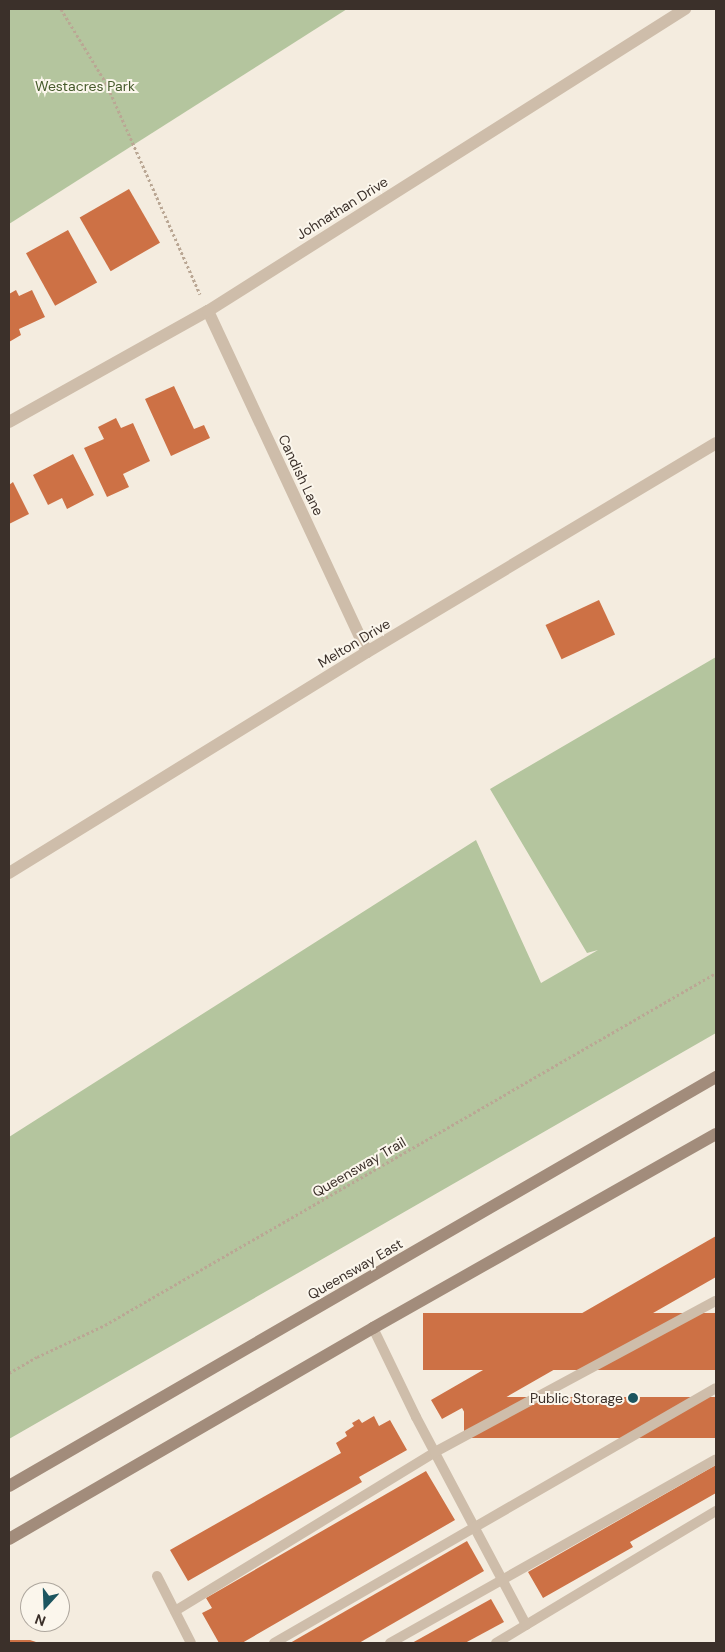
<!DOCTYPE html>
<style>
body{margin:0}
#map{position:relative;width:725px;height:1652px;overflow:hidden;background:#f4ecdf;font-family:"DM Sans",sans-serif}
div>[style]{position:absolute}
[style*='--x']{left:calc(var(--x)*1px);top:calc(var(--y)*1px);width:calc(var(--w)*1px);rotate:calc(var(--a)*1deg)}
.green>*{inset:0;background:#b4c59e}
.building>*{inset:0;background:#cd7145;transform-origin:0 0}
.path>*{height:3px;margin-top:-1.5px;transform-origin:0;background:repeating-linear-gradient(90deg,#baa794 0 2.5px,transparent 0 5px)}
.lane>*{height:10px;margin:-5px;padding:0 5px;transform-origin:5px;border-radius:5px;background:#cebdaa}
.street>*{height:12px;margin:-6px;padding:0 6px;transform-origin:6px;border-radius:6px;background:#cebdaa}
.secondary>*{height:12px;margin:-6px;padding:0 6px;transform-origin:6px;border-radius:6px;background:#a28c7b}
.dots>*{width:14px;height:14px;translate:-50% -50%;box-sizing:border-box;border:2px solid #fbf6ec;border-radius:50%}
span{translate:-50% -50%;white-space:nowrap;text-align:center;line-height:1.15;-webkit-text-stroke:4px #fbf6ec;paint-order:stroke}
.park-label{font-size:14px;color:#465b2c}
.street-label{font-size:14px;color:#3b302a}
.poi-label{font-size:14px;color:#3b302a}
.right{translate:-100% -50%;text-align:right}
.frame{position:absolute;inset:0;border:10px solid #3b302a;pointer-events:none}
.north{position:absolute;left:20px;top:1582px;width:50px;height:50px;box-sizing:border-box;background:#fbf6ec;border:1px solid #aea79e;border-radius:50%;rotate:200deg;font-size:14px;font-weight:700;line-height:20px;text-align:center;color:#3b302a}
.north::after{content:'';display:block;margin:auto;width:18px;height:22px;background:#1c555f;clip-path:polygon(50% 0,100% 100%,50% 72%,0 100%)}
</style>
<div id="map">
<div class="green">
<div style="clip-path:polygon(9px 9px,347px 9px,9px 224px)"></div>
<div style="clip-path:polygon(716px 657px,716px 1033px,9px 1439px,9px 1137px,476px 840px,541px 983px,598px 950px,587px 953px,490px 789px)"></div>
</div>
<div class="building">
<div style="left:129px;top:189px;width:62px;height:57px;rotate:60deg"></div>
<div style="left:68px;top:230px;width:60px;height:48px;rotate:61deg"></div>
<div style="clip-path:polygon(16px 290px,19px 296px,32px 290px,45px 317px,19px 329px,21px 335px,9px 342px,9px 294px)"></div>
<div style="clip-path:polygon(174px 386px,194px 429px,204px 425px,210px 438px,171px 456px,145px 399px)"></div>
<div style="clip-path:polygon(116px 418px,121px 428px,133px 423px,150px 461px,123px 474px,129px 487px,107px 497px,84px 448px,104px 439px,98px 427px)"></div>
<div style="clip-path:polygon(73px 454px,94px 495px,67px 509px,62px 498px,48px 505px,33px 475px)"></div>
<div style="clip-path:polygon(13px 482px,29px 514px,9px 524px,9px 485px)"></div>
<div style="left:599px;top:600px;width:38px;height:59px;rotate:65deg"></div>
<div style="clip-path:polygon(716px 1236px,716px 1277px,468px 1419px,462px 1408px,442px 1419px,431px 1400px)"></div>
<div style="left:716px;top:1313px;width:57px;height:293px;rotate:90deg"></div>
<div style="left:716px;top:1397px;width:41px;height:252px;rotate:90deg"></div>
<div style="clip-path:polygon(374px 1416px,379px 1426px,390px 1420px,407px 1450px,359px 1477px,362px 1482px,188px 1581px,170px 1550px,341px 1453px,336px 1443px,347px 1436px,345px 1432px,354px 1426px,352px 1423px,359px 1419px,362px 1423px)"></div>
<div style="clip-path:polygon(716px 1465px,716px 1493px,630px 1542px,633px 1547px,543px 1598px,528px 1572px)"></div>
<div style="clip-path:polygon(426px 1471px,455px 1520px,242px 1643px,219px 1643px,202px 1613px,212px 1608px,206px 1598px)"></div>
<div style="clip-path:polygon(467px 1541px,484px 1571px,359px 1643px,290px 1643px)"></div>
<div style="clip-path:polygon(491px 1599px,504px 1622px,465px 1643px,412px 1643px)"></div>
<div style="clip-path:polygon(9px 1640px,30px 1640px,39px 1643px,9px 1643px)"></div>
</div>
<div class="path">
<div style="--x:61;--y:9;--w:87;--a:58.7"></div>
<div style="--x:106;--y:83;--w:231;--a:66"></div>
<div style="--x:9;--y:1373;--w:32;--a:-30"></div>
<div style="--x:37;--y:1357;--w:75;--a:-25.2"></div>
<div style="--x:105;--y:1325;--w:705;--a:-29.95"></div>
</div>
<div class="lane">
<div style="--x:373;--y:1328;--w:99;--a:64.2"></div>
<div style="--x:416;--y:1417;--w:235;--a:62.1"></div>
<div style="--x:526;--y:1625;--w:35;--a:149"></div>
<div style="--x:157;--y:1576;--w:75;--a:63.1"></div>
<div style="--x:175;--y:1611;--w:305;--a:-31.4"></div>
<div style="--x:435;--y:1452;--w:319;--a:-28.3"></div>
<div style="--x:526;--y:1625;--w:222;--a:-31"></div>
<div style="--x:274;--y:1643;--w:510;--a:-29.98"></div>
<div style="--x:390;--y:1643;--w:374;--a:-29.4"></div>
</div>
<div class="street">
<div style="--x:208;--y:311;--w:376;--a:65"></div>
<div style="--x:9;--y:422;--w:228;--a:-29.2"></div>
<div style="--x:208;--y:311;--w:565;--a:-32.34"></div>
<div style="--x:9;--y:873;--w:421;--a:-31.7"></div>
<div style="--x:367;--y:652;--w:407;--a:-30.9"></div>
</div>
<div class="secondary">
<div style="--x:9;--y:1486;--w:817;--a:-30.05"></div>
<div style="--x:9;--y:1539;--w:421;--a:-30.1"></div>
<div style="--x:373;--y:1328;--w:394;--a:-29.5"></div>
</div>
<div class="dots">
<div style="left:633px;top:1398px;background:#1c555f"></div>
</div>
<div class="park-label">
<span style="left:85px;top:86px">Westacres Park</span>
</div>
<div class="street-label">
<span style="left:342px;top:208px;rotate:-32deg">Johnathan Drive</span>
<span style="left:301px;top:475px;rotate:65deg">Candish Lane</span>
<span style="left:354px;top:643px;rotate:-31deg">Melton Drive</span>
<span style="left:359px;top:1167px;rotate:-30deg">Queensway Trail</span>
<span style="left:355px;top:1269px;rotate:-30deg">Queensway East</span>
</div>
<div class="poi-label">
<span class="right" style="left:623px;top:1398px">Public Storage</span>
</div>
<div class="frame"></div>
<div class="north">N</div>
</div>
